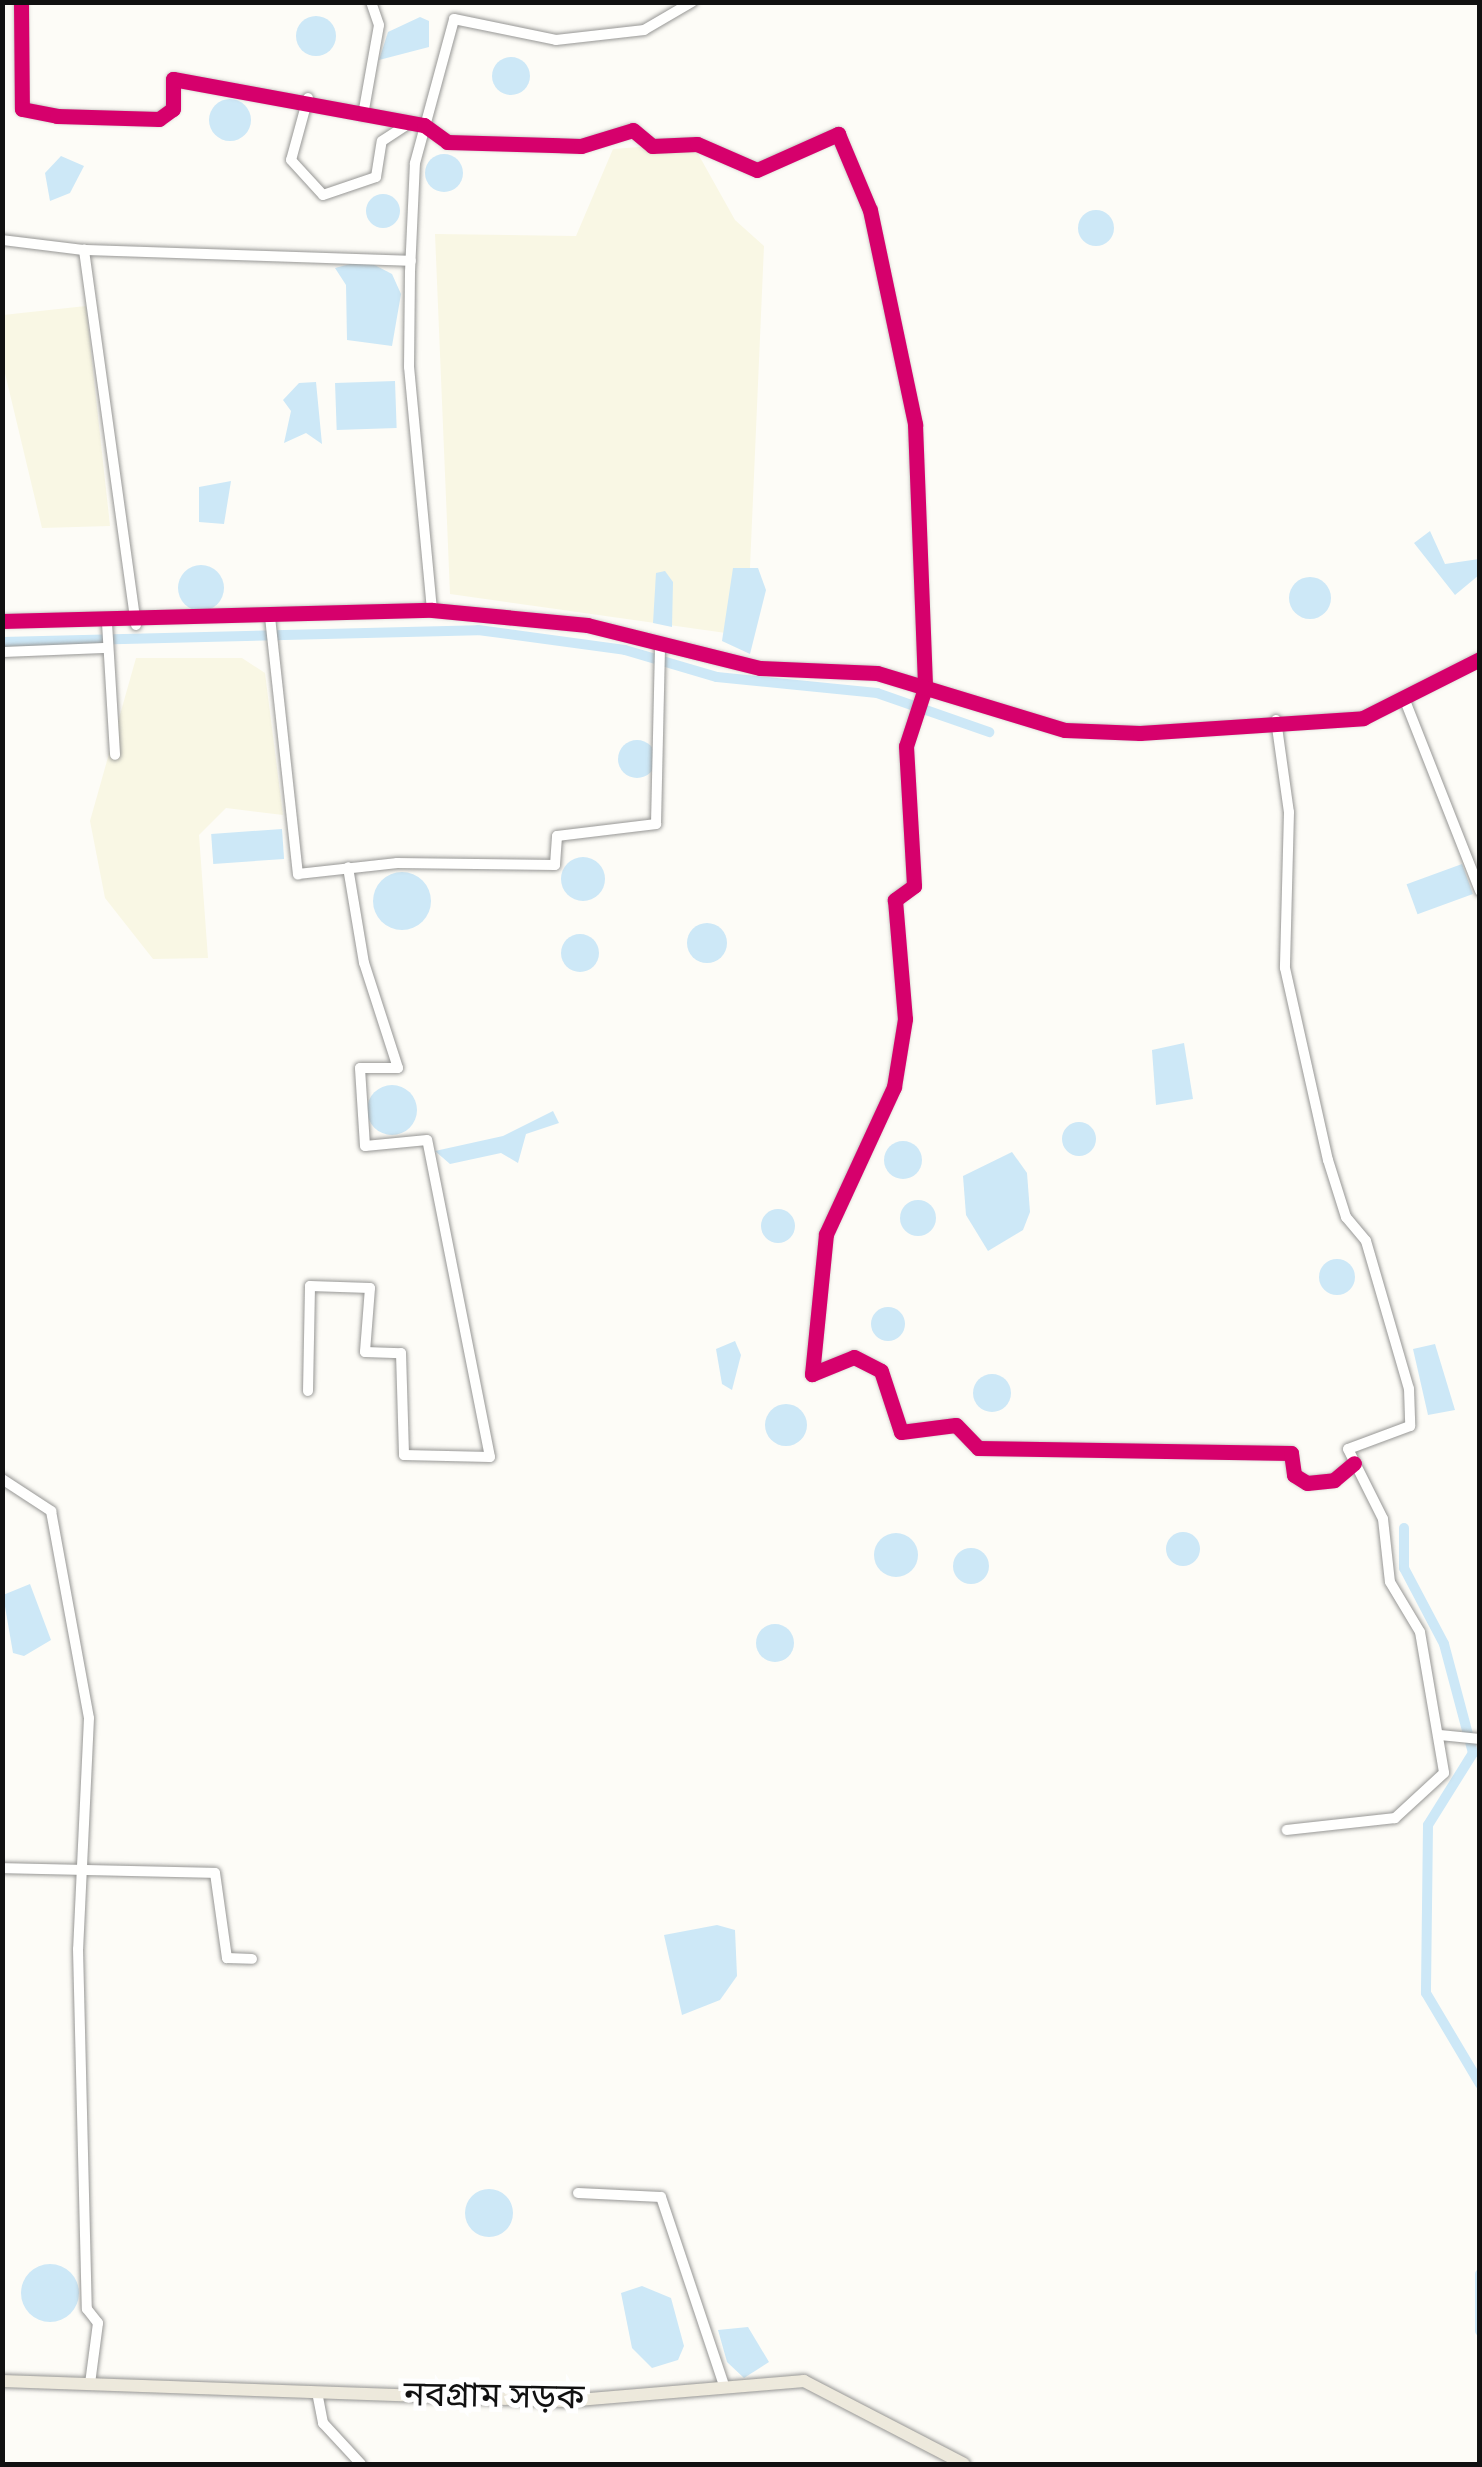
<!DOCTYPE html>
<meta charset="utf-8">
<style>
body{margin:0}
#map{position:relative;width:1482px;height:2467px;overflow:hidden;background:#fdfcf7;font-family:"Roboto Serif","Noto Sans Bengali",serif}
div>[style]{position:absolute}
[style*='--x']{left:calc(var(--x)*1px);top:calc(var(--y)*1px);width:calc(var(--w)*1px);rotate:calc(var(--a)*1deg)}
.farmland>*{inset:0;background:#f9f7e4}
.water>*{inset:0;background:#cde8f7;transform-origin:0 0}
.round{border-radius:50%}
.canal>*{height:10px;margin:-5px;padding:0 5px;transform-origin:5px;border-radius:5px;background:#cde8f7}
.roads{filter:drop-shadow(0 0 2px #979795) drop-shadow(0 0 2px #979795)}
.minor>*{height:10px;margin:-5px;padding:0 5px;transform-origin:5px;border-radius:5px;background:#fffffe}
.major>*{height:12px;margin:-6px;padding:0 6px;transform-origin:6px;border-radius:6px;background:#ede9dc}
.cycleway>*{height:15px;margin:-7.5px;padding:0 7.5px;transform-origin:7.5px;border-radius:7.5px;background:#d6006c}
span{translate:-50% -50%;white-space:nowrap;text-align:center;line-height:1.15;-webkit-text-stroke:10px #fff;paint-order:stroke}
.street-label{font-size:35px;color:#111}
.frame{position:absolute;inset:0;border:5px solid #111;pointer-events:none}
</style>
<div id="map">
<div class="farmland">
<div style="clip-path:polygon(692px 143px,735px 220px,764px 246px,747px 636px,450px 594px,435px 234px,576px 236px,613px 149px)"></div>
<div style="clip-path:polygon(86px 306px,110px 526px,42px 528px,3px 365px,3px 315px)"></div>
<div style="clip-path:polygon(136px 658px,242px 658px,265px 673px,283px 815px,226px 808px,199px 835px,208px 958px,153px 959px,105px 898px,90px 821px)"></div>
</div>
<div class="water">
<div class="round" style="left:296px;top:16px;width:40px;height:40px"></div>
<div style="clip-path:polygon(420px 17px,429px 21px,429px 47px,379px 60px,388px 32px)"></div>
<div class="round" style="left:492px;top:57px;width:38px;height:38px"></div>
<div class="round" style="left:209px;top:99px;width:42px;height:42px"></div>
<div class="round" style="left:425px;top:154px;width:38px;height:38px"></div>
<div style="clip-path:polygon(61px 156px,84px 166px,70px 193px,50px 201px,45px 173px)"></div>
<div class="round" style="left:366px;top:194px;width:34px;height:34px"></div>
<div class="round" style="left:1078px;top:210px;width:36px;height:36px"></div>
<div style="clip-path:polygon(365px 260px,392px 274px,401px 294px,392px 346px,347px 340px,346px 285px,335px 268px)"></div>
<div style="left:395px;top:381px;width:47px;height:60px;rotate:88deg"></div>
<div style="clip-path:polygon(316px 382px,322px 444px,306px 433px,284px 443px,291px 411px,283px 400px,299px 383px)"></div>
<div style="clip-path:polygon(231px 481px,224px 524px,199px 522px,199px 487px)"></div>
<div style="clip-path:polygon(1430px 531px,1445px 564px,1479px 559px,1479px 575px,1455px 595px,1414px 543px)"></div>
<div class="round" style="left:178px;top:565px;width:46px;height:46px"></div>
<div style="clip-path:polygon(733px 568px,758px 568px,766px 590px,750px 654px,722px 641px)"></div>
<div style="clip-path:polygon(665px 571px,673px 582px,672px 627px,653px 623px,656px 573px)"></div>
<div class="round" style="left:1289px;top:577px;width:42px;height:42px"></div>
<div class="round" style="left:618px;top:740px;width:38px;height:38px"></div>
<div style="left:282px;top:829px;width:30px;height:71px;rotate:86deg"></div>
<div class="round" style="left:561px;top:857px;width:44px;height:44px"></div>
<div style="left:1462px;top:864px;width:32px;height:59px;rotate:70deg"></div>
<div class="round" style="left:373px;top:872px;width:58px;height:58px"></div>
<div class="round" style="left:687px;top:923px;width:40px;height:40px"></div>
<div class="round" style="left:561px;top:934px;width:38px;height:38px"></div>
<div style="clip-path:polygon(1184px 1043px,1193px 1099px,1156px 1105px,1152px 1050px)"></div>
<div class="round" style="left:367px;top:1085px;width:50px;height:50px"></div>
<div style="clip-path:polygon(553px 1111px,559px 1123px,526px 1134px,518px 1163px,501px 1153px,450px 1164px,435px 1151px,503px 1136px)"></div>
<div class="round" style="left:1062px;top:1122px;width:34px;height:34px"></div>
<div class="round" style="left:884px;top:1141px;width:38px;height:38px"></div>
<div style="clip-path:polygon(1012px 1152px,1027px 1173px,1030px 1212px,1023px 1230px,988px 1251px,966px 1215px,963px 1176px)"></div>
<div class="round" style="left:900px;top:1200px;width:36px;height:36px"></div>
<div class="round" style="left:761px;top:1209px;width:34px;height:34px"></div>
<div class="round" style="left:1319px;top:1259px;width:36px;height:36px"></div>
<div class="round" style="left:871px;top:1307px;width:34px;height:34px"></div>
<div style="clip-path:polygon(735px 1341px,741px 1355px,732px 1390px,722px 1384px,716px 1349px)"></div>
<div style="clip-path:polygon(1435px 1344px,1455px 1410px,1428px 1415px,1413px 1349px)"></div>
<div class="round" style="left:973px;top:1374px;width:38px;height:38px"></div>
<div class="round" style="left:765px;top:1404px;width:42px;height:42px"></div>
<div class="round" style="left:1166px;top:1532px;width:34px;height:34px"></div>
<div class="round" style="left:874px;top:1533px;width:44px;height:44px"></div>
<div class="round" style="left:953px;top:1548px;width:36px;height:36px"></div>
<div style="clip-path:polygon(30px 1584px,51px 1640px,24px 1656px,13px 1653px,3px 1595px)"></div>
<div class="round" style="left:756px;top:1624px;width:38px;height:38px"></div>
<div style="clip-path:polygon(717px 1925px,735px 1930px,737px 1976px,720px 2000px,682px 2015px,664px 1935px)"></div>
<div class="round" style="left:465px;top:2189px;width:48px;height:48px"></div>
<div class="round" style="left:21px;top:2264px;width:58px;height:58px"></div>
<div style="clip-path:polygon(642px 2286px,671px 2298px,684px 2346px,678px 2360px,652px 2368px,632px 2348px,621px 2293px)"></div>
<div style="clip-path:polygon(748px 2327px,769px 2362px,744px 2378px,727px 2362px,718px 2330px)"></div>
</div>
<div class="canal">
<div style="--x:2;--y:642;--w:476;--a:-1.4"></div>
<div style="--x:478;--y:630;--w:148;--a:7.7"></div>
<div style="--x:625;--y:650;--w:96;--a:16.4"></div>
<div style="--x:717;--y:677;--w:161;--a:5.7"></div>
<div style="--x:877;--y:693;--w:119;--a:19.2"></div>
<div style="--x:1404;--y:1528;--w:40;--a:90"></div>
<div style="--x:1404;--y:1568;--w:86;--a:62.2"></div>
<div style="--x:1444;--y:1644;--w:113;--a:75.1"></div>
<div style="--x:1473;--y:1753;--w:85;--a:122"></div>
<div style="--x:1428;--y:1825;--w:168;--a:90.7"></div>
<div style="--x:1426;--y:1993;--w:106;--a:59.3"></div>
<div style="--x:1480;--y:2274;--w:57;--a:90"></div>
</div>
<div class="roads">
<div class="minor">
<div style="--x:21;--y:2;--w:107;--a:89.5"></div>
<div style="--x:22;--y:109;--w:36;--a:11"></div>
<div style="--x:57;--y:116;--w:102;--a:1.7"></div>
<div style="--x:159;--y:119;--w:17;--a:-36"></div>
<div style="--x:173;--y:109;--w:30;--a:-90"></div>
<div style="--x:173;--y:79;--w:255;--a:10.4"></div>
<div style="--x:424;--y:125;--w:29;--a:36"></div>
<div style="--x:447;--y:142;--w:134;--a:1.7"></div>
<div style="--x:581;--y:146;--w:54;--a:-17.1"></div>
<div style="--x:633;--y:130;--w:25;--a:40"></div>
<div style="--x:652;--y:146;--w:45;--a:-2.5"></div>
<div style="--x:697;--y:144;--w:65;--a:23.4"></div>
<div style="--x:757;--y:170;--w:89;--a:-24"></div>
<div style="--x:838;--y:134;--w:82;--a:67.2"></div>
<div style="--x:870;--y:210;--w:219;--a:78.1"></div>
<div style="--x:915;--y:424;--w:264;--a:87.8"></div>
<div style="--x:925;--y:688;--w:61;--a:108.1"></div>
<div style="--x:906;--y:746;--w:140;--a:86.7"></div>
<div style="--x:914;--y:886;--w:24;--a:144"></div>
<div style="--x:895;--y:900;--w:119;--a:85.2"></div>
<div style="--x:905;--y:1019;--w:69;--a:99.2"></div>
<div style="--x:894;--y:1087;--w:162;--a:114.8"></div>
<div style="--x:826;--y:1234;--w:141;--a:95.7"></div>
<div style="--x:812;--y:1374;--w:45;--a:-22"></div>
<div style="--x:854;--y:1357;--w:30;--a:27"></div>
<div style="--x:881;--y:1371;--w:64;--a:71.8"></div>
<div style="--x:901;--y:1432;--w:55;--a:-7.3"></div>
<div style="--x:956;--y:1425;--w:32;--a:46"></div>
<div style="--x:978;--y:1448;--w:313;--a:0.9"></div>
<div style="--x:1291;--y:1453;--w:22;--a:82"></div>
<div style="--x:1294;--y:1475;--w:15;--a:32"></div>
<div style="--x:1307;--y:1483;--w:27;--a:-6"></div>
<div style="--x:1334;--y:1480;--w:26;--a:-40"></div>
<div style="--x:308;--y:98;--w:64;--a:105.3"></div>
<div style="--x:291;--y:160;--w:47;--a:47.6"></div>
<div style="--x:323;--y:195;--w:56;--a:-18.8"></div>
<div style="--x:376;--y:177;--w:36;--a:-81"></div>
<div style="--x:382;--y:141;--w:30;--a:-33"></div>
<div style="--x:363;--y:115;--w:91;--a:-79.9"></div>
<div style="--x:379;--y:25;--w:24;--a:-109"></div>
<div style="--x:2;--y:240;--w:83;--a:7"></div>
<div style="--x:432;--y:610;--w:244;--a:-95.4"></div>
<div style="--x:409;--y:367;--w:95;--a:-89.4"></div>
<div style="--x:410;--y:272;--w:109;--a:-87.4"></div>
<div style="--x:415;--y:163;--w:149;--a:-74.8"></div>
<div style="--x:454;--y:19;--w:104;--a:11.6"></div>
<div style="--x:556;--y:40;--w:89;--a:-6.5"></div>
<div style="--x:644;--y:30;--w:56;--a:-30.3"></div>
<div style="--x:270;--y:617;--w:259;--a:83.8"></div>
<div style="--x:298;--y:874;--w:100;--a:-6.3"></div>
<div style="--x:397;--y:863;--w:158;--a:0.7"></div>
<div style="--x:555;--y:865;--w:29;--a:-86"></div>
<div style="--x:557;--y:836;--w:100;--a:-6.9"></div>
<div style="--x:656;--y:824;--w:181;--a:-88.7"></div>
<div style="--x:2;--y:621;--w:430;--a:-1.5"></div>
<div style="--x:432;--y:610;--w:156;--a:5.5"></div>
<div style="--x:587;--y:625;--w:178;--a:14"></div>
<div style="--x:760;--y:668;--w:117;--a:2.4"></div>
<div style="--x:877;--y:673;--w:196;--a:16.9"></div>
<div style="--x:1065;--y:730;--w:75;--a:2.3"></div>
<div style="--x:1140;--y:733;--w:224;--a:-3.8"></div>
<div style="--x:1363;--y:718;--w:131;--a:-26.8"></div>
<div style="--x:107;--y:623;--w:132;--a:86.5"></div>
<div style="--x:136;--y:625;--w:379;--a:-97.9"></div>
<div style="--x:84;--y:250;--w:327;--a:1.9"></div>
<div style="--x:2;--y:652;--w:103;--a:-2.2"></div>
<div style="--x:1406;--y:703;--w:202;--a:68.5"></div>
<div style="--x:1276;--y:720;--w:93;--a:82"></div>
<div style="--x:1289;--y:812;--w:156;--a:91.5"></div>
<div style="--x:1285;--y:968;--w:197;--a:77.4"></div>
<div style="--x:1328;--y:1160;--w:60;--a:72.5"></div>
<div style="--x:1346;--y:1217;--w:31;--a:50"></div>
<div style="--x:1366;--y:1241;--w:154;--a:73.8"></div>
<div style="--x:1409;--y:1389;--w:37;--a:88"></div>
<div style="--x:1410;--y:1426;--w:66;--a:159.6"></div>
<div style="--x:1348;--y:1449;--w:78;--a:63.4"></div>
<div style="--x:1383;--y:1519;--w:63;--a:83.7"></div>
<div style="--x:1390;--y:1582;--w:58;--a:59"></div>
<div style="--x:1420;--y:1632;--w:143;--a:80.3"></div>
<div style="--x:1444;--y:1773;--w:67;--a:137.4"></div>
<div style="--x:1395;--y:1818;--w:109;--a:173.7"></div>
<div style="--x:308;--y:1391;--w:105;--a:-88.9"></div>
<div style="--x:310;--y:1286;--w:60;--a:1.9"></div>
<div style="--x:370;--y:1288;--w:64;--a:94.5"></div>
<div style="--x:365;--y:1352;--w:36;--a:2"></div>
<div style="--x:401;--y:1353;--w:102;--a:88.3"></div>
<div style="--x:404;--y:1455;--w:86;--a:1.3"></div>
<div style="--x:490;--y:1457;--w:323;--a:-101.2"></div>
<div style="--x:427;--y:1140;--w:62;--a:174.5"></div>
<div style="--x:365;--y:1146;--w:78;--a:-93.7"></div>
<div style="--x:360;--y:1068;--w:38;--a:0"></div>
<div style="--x:398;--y:1068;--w:110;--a:-107.9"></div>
<div style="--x:364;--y:963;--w:97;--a:-99.5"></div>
<div style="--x:2;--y:1479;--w:59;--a:33.1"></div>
<div style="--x:51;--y:1511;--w:210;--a:79.6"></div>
<div style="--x:89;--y:1718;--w:231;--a:92.7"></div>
<div style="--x:78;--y:1949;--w:360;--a:88.6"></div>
<div style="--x:87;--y:2309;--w:18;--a:52"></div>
<div style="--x:98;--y:2323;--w:62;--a:97.5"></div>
<div style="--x:1440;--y:1735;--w:40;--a:5.7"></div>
<div style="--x:2;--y:1868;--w:213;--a:1.3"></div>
<div style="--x:215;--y:1873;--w:86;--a:82"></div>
<div style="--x:227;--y:1958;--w:25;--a:2"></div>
<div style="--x:578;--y:2193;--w:83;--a:2.8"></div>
<div style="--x:661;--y:2197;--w:201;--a:71.5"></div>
<div style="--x:317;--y:2392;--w:32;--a:79"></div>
<div style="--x:323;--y:2423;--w:56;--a:47.2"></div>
</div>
<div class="major">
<div style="--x:2;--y:2381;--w:564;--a:2.03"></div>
<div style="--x:566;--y:2401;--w:239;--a:-4.8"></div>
<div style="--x:804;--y:2381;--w:180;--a:27.4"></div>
</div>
</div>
<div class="cycleway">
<div style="--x:21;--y:2;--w:107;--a:89.5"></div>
<div style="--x:22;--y:109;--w:36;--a:11"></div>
<div style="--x:57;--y:116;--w:102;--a:1.7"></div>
<div style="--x:159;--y:119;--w:17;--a:-36"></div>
<div style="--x:173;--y:109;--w:30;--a:-90"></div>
<div style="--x:173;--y:79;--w:255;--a:10.4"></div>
<div style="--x:424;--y:125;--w:29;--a:36"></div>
<div style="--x:447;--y:142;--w:134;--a:1.7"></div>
<div style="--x:581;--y:146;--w:54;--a:-17.1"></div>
<div style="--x:633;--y:130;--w:25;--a:40"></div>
<div style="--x:652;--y:146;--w:45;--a:-2.5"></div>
<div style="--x:697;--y:144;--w:65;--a:23.4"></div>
<div style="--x:757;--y:170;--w:89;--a:-24"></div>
<div style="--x:838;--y:134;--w:82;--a:67.2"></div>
<div style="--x:870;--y:210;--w:219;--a:78.1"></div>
<div style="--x:915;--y:424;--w:264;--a:87.8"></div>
<div style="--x:925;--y:688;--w:61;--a:108.1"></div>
<div style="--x:906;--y:746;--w:140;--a:86.7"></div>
<div style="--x:914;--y:886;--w:24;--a:144"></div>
<div style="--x:895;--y:900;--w:119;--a:85.2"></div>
<div style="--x:905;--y:1019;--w:69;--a:99.2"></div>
<div style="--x:894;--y:1087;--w:162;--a:114.8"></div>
<div style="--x:826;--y:1234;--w:141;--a:95.7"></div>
<div style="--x:812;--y:1374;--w:45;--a:-22"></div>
<div style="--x:854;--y:1357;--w:30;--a:27"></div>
<div style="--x:881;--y:1371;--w:64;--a:71.8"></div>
<div style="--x:901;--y:1432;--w:55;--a:-7.3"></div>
<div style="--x:956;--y:1425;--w:32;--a:46"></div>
<div style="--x:978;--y:1448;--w:313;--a:0.9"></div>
<div style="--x:1291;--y:1453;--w:22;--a:82"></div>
<div style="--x:1294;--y:1475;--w:15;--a:32"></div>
<div style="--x:1307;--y:1483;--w:27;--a:-6"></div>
<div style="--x:1334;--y:1480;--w:26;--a:-40"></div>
<div style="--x:2;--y:621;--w:430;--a:-1.5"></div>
<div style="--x:432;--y:610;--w:156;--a:5.5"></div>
<div style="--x:587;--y:625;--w:178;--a:14"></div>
<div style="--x:760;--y:668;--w:117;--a:2.4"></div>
<div style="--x:877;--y:673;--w:196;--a:16.9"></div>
<div style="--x:1065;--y:730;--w:75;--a:2.3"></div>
<div style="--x:1140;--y:733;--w:224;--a:-3.8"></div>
<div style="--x:1363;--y:718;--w:131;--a:-26.8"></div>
</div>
<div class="street-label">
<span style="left:494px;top:2396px;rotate:1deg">নবগ্রাম সড়ক</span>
</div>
<div class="frame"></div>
</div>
